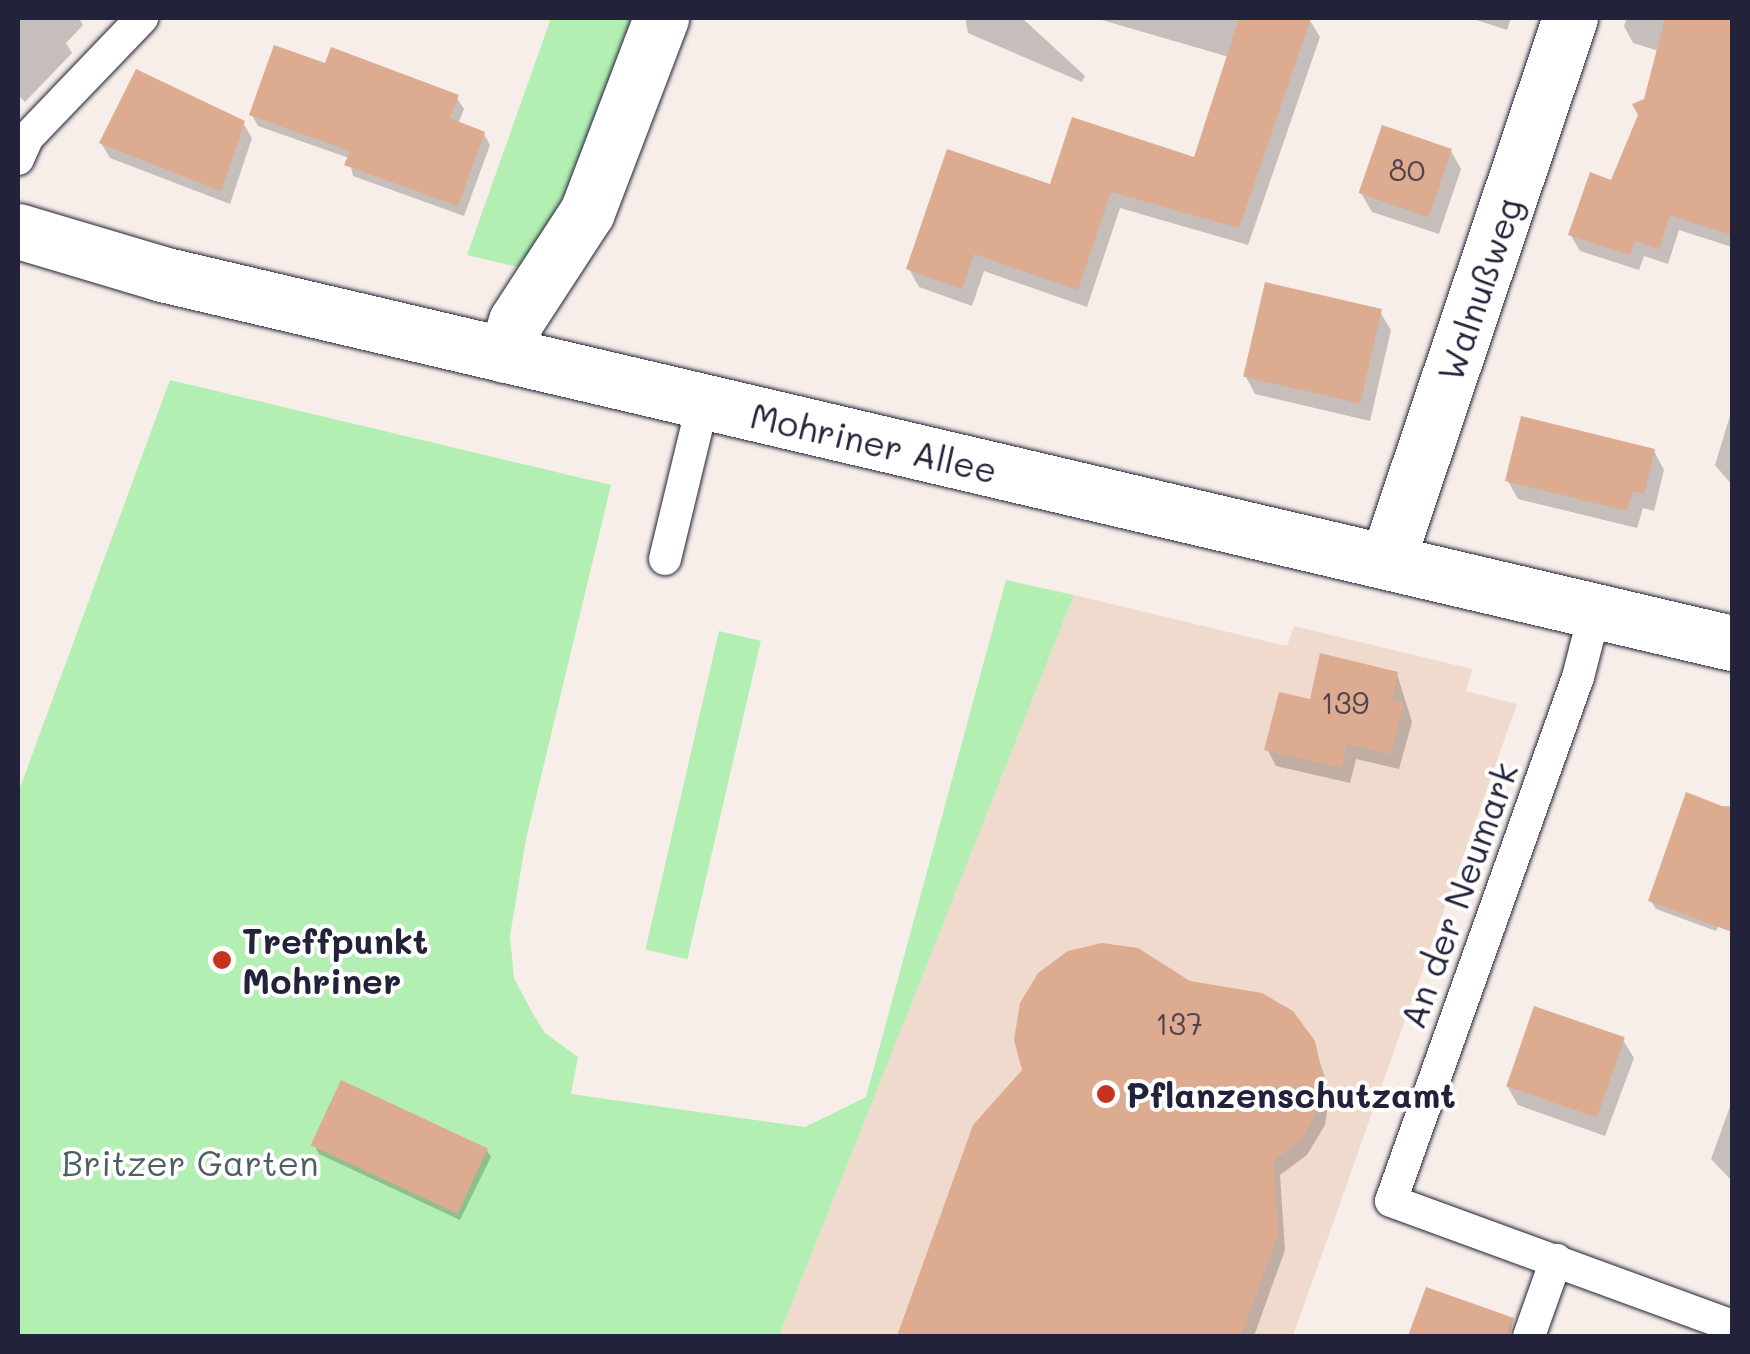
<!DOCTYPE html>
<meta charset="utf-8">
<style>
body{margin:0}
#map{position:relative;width:1750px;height:1354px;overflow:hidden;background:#f8eee9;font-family:Mali,sans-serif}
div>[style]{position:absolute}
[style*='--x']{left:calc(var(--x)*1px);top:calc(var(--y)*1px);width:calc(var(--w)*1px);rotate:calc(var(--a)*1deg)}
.built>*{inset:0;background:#f0dace}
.green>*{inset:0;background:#b3eeb3;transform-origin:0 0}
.shadow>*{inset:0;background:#0003}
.building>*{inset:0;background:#ddab90;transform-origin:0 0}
.roads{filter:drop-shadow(0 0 2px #22223b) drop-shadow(0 0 2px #22223b)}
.lane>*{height:32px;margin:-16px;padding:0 16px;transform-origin:16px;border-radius:16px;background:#fff}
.street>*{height:55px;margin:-27.5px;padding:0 27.5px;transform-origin:27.5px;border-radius:27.5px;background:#fff}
.secondary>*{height:55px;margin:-27.5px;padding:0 27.5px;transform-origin:27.5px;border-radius:27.5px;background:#fff}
.dots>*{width:28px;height:28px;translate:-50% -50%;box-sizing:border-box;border:5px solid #fff;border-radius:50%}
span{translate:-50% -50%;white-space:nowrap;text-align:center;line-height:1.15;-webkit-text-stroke:8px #fff;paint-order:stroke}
.number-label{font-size:30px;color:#514450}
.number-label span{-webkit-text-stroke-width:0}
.street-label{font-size:35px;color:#22223b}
.poi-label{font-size:35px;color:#22223b;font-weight:700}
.left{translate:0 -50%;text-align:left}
.park-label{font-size:35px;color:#4e5f5f}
.frame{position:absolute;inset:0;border:20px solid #22223b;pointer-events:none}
</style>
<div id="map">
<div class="built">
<div style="clip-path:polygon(1074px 595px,1287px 646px,1294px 626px,1472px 669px,1466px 691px,1517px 704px,1293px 1336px,779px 1336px)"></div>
</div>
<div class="green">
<div style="clip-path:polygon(551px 18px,635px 18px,542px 273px,467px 255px)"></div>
<div style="clip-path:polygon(170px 380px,611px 485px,526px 839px,510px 936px,514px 978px,533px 1014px,545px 1033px,578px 1057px,571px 1094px,805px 1127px,866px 1097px,1006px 580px,1074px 595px,779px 1336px,18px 1336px,18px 793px)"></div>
<div style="left:719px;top:631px;width:43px;height:327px;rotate:13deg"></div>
</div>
<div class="shadow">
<div style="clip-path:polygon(18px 18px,79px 18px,83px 25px,66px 43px,72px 53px,25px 102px,18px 95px)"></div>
<div style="clip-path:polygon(965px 18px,1022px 18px,1085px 76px,1082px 82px,968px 33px)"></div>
<div style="clip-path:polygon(1095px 18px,1309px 19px,1320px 37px,1248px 245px,1120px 208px,1087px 307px,984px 271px,972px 306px,919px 287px,909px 269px,1051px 187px,1196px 160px,1229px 57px)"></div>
<div style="clip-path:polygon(1470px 18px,1511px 18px,1507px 30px)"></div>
<div style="clip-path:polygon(1627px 18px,1732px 18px,1732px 247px,1679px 230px,1668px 264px,1644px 256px,1639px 270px,1580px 251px,1570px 234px,1613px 183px,1646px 100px,1659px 51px,1633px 43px,1624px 26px)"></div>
<div style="clip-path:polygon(457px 98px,464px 109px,458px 124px,484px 134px,490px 145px,464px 216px,353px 176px,349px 158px,258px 126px,252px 115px)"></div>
<div style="clip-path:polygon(243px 123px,252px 138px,230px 204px,110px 158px,101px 143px)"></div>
<div style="clip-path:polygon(1451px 151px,1461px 169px,1439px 234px,1372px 212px,1361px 193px)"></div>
<div style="clip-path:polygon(1380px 312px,1391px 330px,1370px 421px,1255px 394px,1245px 375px)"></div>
<div style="clip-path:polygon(1732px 409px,1732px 485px,1715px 465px)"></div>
<div style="clip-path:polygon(1654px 451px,1664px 470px,1654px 511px,1643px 508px,1637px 528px,1518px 499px,1508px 481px)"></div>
<div style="clip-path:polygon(1397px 674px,1412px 722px,1399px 769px,1356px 759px,1350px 783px,1276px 766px,1267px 749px,1312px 702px)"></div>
<div style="clip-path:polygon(1715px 806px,1732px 806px,1732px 902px,1716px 931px,1656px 909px,1651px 901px)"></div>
<div style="clip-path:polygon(1189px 983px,1313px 1043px,1330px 1092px,1325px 1125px,1307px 1155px,1280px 1175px,1285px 1250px,1254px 1336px,900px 1336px,975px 1126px)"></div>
<div style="clip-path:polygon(1623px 1040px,1634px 1058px,1605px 1136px,1518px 1105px,1507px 1086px)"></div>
<div style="clip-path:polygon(1732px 1101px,1732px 1181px,1711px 1159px)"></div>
<div style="clip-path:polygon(314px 1145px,486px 1149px,491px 1157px,460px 1220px,319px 1154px)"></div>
</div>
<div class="building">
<div style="clip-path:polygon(1239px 18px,1311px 18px,1239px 228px,1111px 192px,1078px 290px,974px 254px,962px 289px,906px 269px,947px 149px,1050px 184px,1072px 117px,1194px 157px)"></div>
<div style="clip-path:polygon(1665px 18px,1732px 18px,1732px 235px,1670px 215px,1659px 249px,1635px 241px,1630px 255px,1568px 235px,1590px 172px,1611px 180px,1638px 115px,1632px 104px,1644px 99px)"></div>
<div style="clip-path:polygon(274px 45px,325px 63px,331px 47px,459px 95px,450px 118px,485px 132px,458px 206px,344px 165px,350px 151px,249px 115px)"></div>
<div style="clip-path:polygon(136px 69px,245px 121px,221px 191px,99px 143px)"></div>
<div style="left:1382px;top:125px;width:74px;height:72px;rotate:19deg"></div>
<div style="left:1265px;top:282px;width:120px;height:97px;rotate:13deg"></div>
<div style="clip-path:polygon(1521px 416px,1655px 449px,1644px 494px,1633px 491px,1627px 511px,1505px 481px)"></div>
<div style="clip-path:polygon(1320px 653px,1398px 672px,1392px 700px,1404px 703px,1391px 754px,1347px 744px,1342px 768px,1264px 750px,1279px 692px,1310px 699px)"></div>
<div style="clip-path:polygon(1686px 792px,1732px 810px,1732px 932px,1648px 901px)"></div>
<div style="clip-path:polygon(1102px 943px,1138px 948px,1190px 981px,1262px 993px,1293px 1011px,1315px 1041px,1323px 1076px,1318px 1110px,1300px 1141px,1274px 1160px,1278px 1234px,1241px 1336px,897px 1336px,973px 1125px,1022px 1070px,1014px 1040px,1020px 1003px,1038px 973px,1068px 951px)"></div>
<div style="left:1534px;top:1006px;width:96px;height:85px;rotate:19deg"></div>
<div style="left:341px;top:1080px;width:162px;height:72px;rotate:25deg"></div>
<div style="clip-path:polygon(1426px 1287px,1514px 1318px,1509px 1336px,1408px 1336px)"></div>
</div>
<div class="roads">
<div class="lane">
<div style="--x:18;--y:159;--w:24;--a:-66"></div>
<div style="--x:28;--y:137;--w:165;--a:-46.2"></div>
<div style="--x:665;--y:559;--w:162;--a:-76.4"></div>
<div style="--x:1595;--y:611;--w:68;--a:104.4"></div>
<div style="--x:1578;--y:677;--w:556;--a:109.64"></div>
<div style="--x:1391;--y:1201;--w:363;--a:20.1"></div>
<div style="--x:1529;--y:1336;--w:81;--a:-70.4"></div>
</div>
<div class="street">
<div style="--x:505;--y:355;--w:36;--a:-72"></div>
<div style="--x:516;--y:321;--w:130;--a:-56.9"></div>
<div style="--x:587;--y:212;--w:208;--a:-69.1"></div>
<div style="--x:1387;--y:561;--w:573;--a:-71.38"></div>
</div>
<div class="secondary">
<div style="--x:18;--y:231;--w:150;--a:16.6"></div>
<div style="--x:162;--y:274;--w:1613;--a:13.23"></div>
</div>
</div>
<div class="dots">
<div style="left:222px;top:960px;background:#c8321e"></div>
<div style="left:1106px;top:1094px;background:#c8321e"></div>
</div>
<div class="number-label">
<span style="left:1407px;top:169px">80</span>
<span style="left:1345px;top:702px">139</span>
<span style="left:1179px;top:1023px">137</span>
</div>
<div class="street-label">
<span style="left:1479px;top:289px;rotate:-71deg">Walnußweg</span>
<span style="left:874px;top:442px;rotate:13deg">Mohriner Allee</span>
<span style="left:1458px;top:895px;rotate:-70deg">An der Neumark</span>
</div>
<div class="poi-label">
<span class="left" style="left:242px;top:960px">Treffpunkt<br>Mohriner</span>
<span class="left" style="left:1126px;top:1094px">Pflanzenschutzamt</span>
</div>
<div class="park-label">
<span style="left:190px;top:1162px">Britzer Garten</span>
</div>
<div class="frame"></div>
</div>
